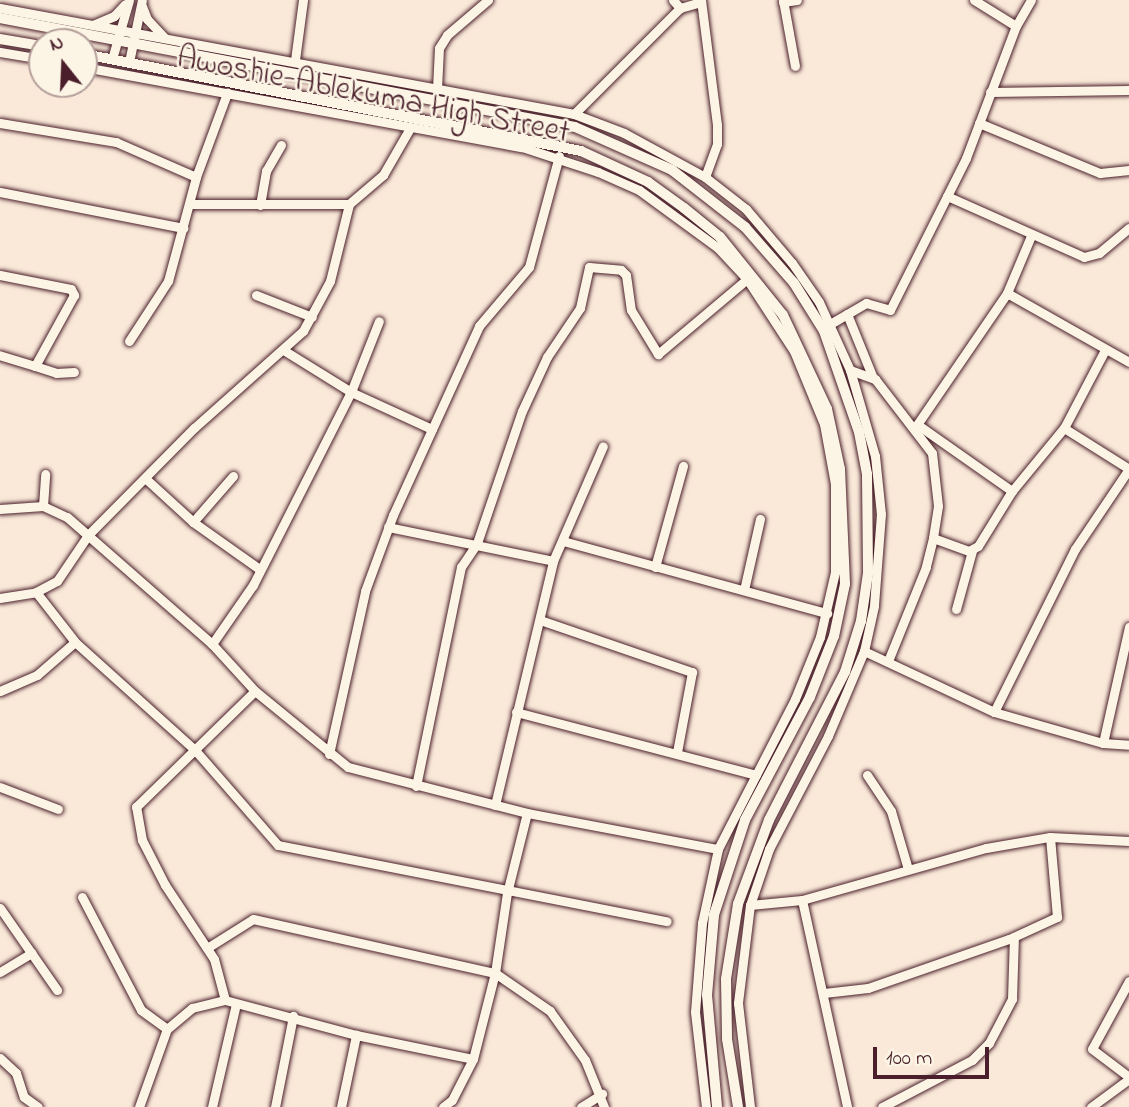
<!DOCTYPE html>
<style>
body{margin:0}
#map{position:relative;width:1129px;height:1107px;overflow:hidden;background:#fae9d9;font-family:"Indie Flower",sans-serif}
div>[style]{position:absolute}
[style*='--x']{left:calc(var(--x)*1px);top:calc(var(--y)*1px);width:calc(var(--w)*1px);rotate:calc(var(--a)*1deg)}
.roads{filter:drop-shadow(0 0 2px #4a1f2b) drop-shadow(0 0 2px #4a1f2b)}
.minor>*{height:9px;margin:-4.5px;padding:0 4.5px;transform-origin:4.5px;border-radius:4.5px;background:#fcf5e5}
.major>*{height:10px;margin:-5px;padding:0 5px;transform-origin:5px;border-radius:5px;background:#fcf5e5}
span{translate:-50% -50%;white-space:nowrap;text-align:center;line-height:1.15;-webkit-text-stroke:5px #fcf5e5;paint-order:stroke}
.street-label{font-size:32px;color:#4a1f2b}
.north{position:absolute;left:28px;top:28px;width:70px;height:70px;box-sizing:border-box;background:#fcf5e5;border:2px solid #b59f9b;border-radius:50%;rotate:342deg;font-size:19px;font-weight:700;line-height:28px;text-align:center;color:#4a1f2b}
.north::after{content:'';display:block;margin:auto;width:24px;height:32px;background:#4a1f2b;clip-path:polygon(50% 0,100% 100%,50% 72%,0 100%)}
.scale{position:absolute;left:873px;top:1047px;width:116px;height:32px;box-sizing:border-box;border:4px solid #4a1f2b;border-top:0;padding-left:9px;font-size:21px;line-height:24px;white-space:nowrap;color:#4a1f2b;-webkit-text-stroke:5px #fcf5e5;paint-order:stroke}
</style>
<div id="map">
<div class="roads">
<div class="minor">
<div style="--x:673;--y:0;--w:11;--a:49"></div>
<div style="--x:701;--y:0;--w:126;--a:82.7"></div>
<div style="--x:717;--y:125;--w:19;--a:90"></div>
<div style="--x:717;--y:144;--w:35;--a:110"></div>
<div style="--x:783;--y:0;--w:67;--a:79.7"></div>
<div style="--x:974;--y:0;--w:49;--a:31.8"></div>
<div style="--x:783;--y:2;--w:14;--a:-8"></div>
<div style="--x:142;--y:6;--w:14;--a:69"></div>
<div style="--x:147;--y:19;--w:25;--a:47"></div>
<div style="--x:0;--y:8;--w:584;--a:10.46"></div>
<div style="--x:574;--y:114;--w:53;--a:20.8"></div>
<div style="--x:624;--y:133;--w:92;--a:28.5"></div>
<div style="--x:705;--y:177;--w:52;--a:38"></div>
<div style="--x:746;--y:209;--w:71;--a:49.6"></div>
<div style="--x:792;--y:263;--w:47;--a:55.3"></div>
<div style="--x:819;--y:302;--w:75;--a:65.5"></div>
<div style="--x:850;--y:370;--w:90;--a:73.8"></div>
<div style="--x:875;--y:456;--w:58;--a:84.1"></div>
<div style="--x:881;--y:514;--w:92;--a:94.4"></div>
<div style="--x:874;--y:606;--w:46;--a:102.5"></div>
<div style="--x:864;--y:651;--w:92;--a:113"></div>
<div style="--x:828;--y:736;--w:127;--a:117.6"></div>
<div style="--x:769;--y:849;--w:59;--a:108.7"></div>
<div style="--x:750;--y:905;--w:99;--a:97"></div>
<div style="--x:738;--y:1003;--w:105;--a:83.4"></div>
<div style="--x:93;--y:25;--w:23;--a:-23"></div>
<div style="--x:114;--y:16;--w:16;--a:-47"></div>
<div style="--x:0;--y:52;--w:43;--a:9.5"></div>
<div style="--x:112;--y:59;--w:61;--a:-73.9"></div>
<div style="--x:295;--y:60;--w:61;--a:-82.4"></div>
<div style="--x:129;--y:62;--w:63;--a:-78.2"></div>
<div style="--x:84;--y:67;--w:445;--a:10.4"></div>
<div style="--x:522;--y:147;--w:80;--a:18.2"></div>
<div style="--x:598;--y:172;--w:45;--a:23.7"></div>
<div style="--x:639;--y:190;--w:97;--a:36.2"></div>
<div style="--x:717;--y:247;--w:44;--a:46.8"></div>
<div style="--x:747;--y:279;--w:86;--a:56.9"></div>
<div style="--x:794;--y:351;--w:79;--a:67.7"></div>
<div style="--x:824;--y:424;--w:61;--a:79.6"></div>
<div style="--x:835;--y:484;--w:88;--a:90"></div>
<div style="--x:835;--y:572;--w:67;--a:103"></div>
<div style="--x:820;--y:637;--w:67;--a:112"></div>
<div style="--x:795;--y:699;--w:169;--a:117.2"></div>
<div style="--x:718;--y:849;--w:76;--a:102.2"></div>
<div style="--x:702;--y:923;--w:89;--a:94.5"></div>
<div style="--x:695;--y:1012;--w:96;--a:83.4"></div>
<div style="--x:437;--y:89;--w:41;--a:-87.2"></div>
<div style="--x:439;--y:48;--w:15;--a:-58"></div>
<div style="--x:447;--y:35;--w:54;--a:-40.5"></div>
<div style="--x:990;--y:92;--w:139;--a:-0.8"></div>
<div style="--x:574;--y:114;--w:150;--a:-45"></div>
<div style="--x:680;--y:8;--w:22;--a:-16"></div>
<div style="--x:0;--y:123;--w:118;--a:9.3"></div>
<div style="--x:116;--y:142;--w:87;--a:23.6"></div>
<div style="--x:979;--y:123;--w:131;--a:22.5"></div>
<div style="--x:1100;--y:173;--w:29;--a:-6"></div>
<div style="--x:0;--y:192;--w:187;--a:11.1"></div>
<div style="--x:947;--y:196;--w:150;--a:24"></div>
<div style="--x:1084;--y:257;--w:16;--a:-15"></div>
<div style="--x:1099;--y:253;--w:39;--a:-40"></div>
<div style="--x:190;--y:204;--w:159;--a:0"></div>
<div style="--x:260;--y:205;--w:35;--a:-80"></div>
<div style="--x:266;--y:171;--w:30;--a:-60"></div>
<div style="--x:0;--y:275;--w:72;--a:11.2"></div>
<div style="--x:71;--y:289;--w:7;--a:63"></div>
<div style="--x:74;--y:295;--w:81;--a:118.8"></div>
<div style="--x:35;--y:366;--w:37;--a:-163"></div>
<div style="--x:1007;--y:293;--w:140;--a:29.5"></div>
<div style="--x:256;--y:295;--w:60;--a:21.4"></div>
<div style="--x:847;--y:314;--w:69;--a:67.9"></div>
<div style="--x:830;--y:324;--w:42;--a:-30.3"></div>
<div style="--x:866;--y:303;--w:25;--a:16"></div>
<div style="--x:890;--y:310;--w:170;--a:-63.4"></div>
<div style="--x:966;--y:158;--w:141;--a:-69.3"></div>
<div style="--x:1016;--y:26;--w:30;--a:-60"></div>
<div style="--x:129;--y:341;--w:72;--a:-57"></div>
<div style="--x:168;--y:281;--w:108;--a:-74.9"></div>
<div style="--x:196;--y:177;--w:90;--a:-69.7"></div>
<div style="--x:285;--y:351;--w:78;--a:31.8"></div>
<div style="--x:351;--y:392;--w:89;--a:24.6"></div>
<div style="--x:35;--y:366;--w:22;--a:18"></div>
<div style="--x:56;--y:373;--w:18;--a:-3"></div>
<div style="--x:850;--y:370;--w:27;--a:20"></div>
<div style="--x:875;--y:379;--w:93;--a:52.4"></div>
<div style="--x:932;--y:453;--w:53;--a:83.5"></div>
<div style="--x:938;--y:506;--w:32;--a:99"></div>
<div style="--x:933;--y:538;--w:30;--a:104"></div>
<div style="--x:926;--y:567;--w:101;--a:112"></div>
<div style="--x:918;--y:425;--w:115;--a:35.1"></div>
<div style="--x:1064;--y:428;--w:77;--a:32.2"></div>
<div style="--x:914;--y:429;--w:165;--a:-55.6"></div>
<div style="--x:1007;--y:293;--w:62;--a:-67.2"></div>
<div style="--x:145;--y:478;--w:65;--a:42.5"></div>
<div style="--x:193;--y:522;--w:80;--a:35.3"></div>
<div style="--x:43;--y:506;--w:32;--a:-86"></div>
<div style="--x:0;--y:509;--w:43;--a:-4"></div>
<div style="--x:43;--y:506;--w:26;--a:25"></div>
<div style="--x:67;--y:517;--w:193;--a:41.2"></div>
<div style="--x:212;--y:644;--w:64;--a:47.5"></div>
<div style="--x:255;--y:691;--w:120;--a:39.3"></div>
<div style="--x:348;--y:767;--w:185;--a:14.4"></div>
<div style="--x:527;--y:813;--w:194;--a:10.7"></div>
<div style="--x:193;--y:522;--w:61;--a:-49"></div>
<div style="--x:388;--y:527;--w:168;--a:11.6"></div>
<div style="--x:933;--y:538;--w:38;--a:20"></div>
<div style="--x:969;--y:551;--w:10;--a:-29"></div>
<div style="--x:978;--y:546;--w:65;--a:-58.3"></div>
<div style="--x:1012;--y:491;--w:82;--a:-50.5"></div>
<div style="--x:1064;--y:428;--w:88;--a:-62.3"></div>
<div style="--x:563;--y:541;--w:274;--a:15.3"></div>
<div style="--x:655;--y:567;--w:105;--a:-74.5"></div>
<div style="--x:744;--y:590;--w:73;--a:-77.3"></div>
<div style="--x:36;--y:592;--w:63;--a:52"></div>
<div style="--x:75;--y:642;--w:161;--a:42"></div>
<div style="--x:195;--y:750;--w:126;--a:48.9"></div>
<div style="--x:278;--y:845;--w:396;--a:11.1"></div>
<div style="--x:0;--y:598;--w:36;--a:-9"></div>
<div style="--x:36;--y:592;--w:24;--a:-28"></div>
<div style="--x:57;--y:581;--w:55;--a:-56"></div>
<div style="--x:88;--y:535;--w:151;--a:-45.3"></div>
<div style="--x:194;--y:428;--w:146;--a:-41.7"></div>
<div style="--x:303;--y:331;--w:57;--a:-61.6"></div>
<div style="--x:330;--y:281;--w:79;--a:-76.1"></div>
<div style="--x:349;--y:204;--w:45;--a:-40.5"></div>
<div style="--x:383;--y:175;--w:54;--a:-60.1"></div>
<div style="--x:956;--y:609;--w:60;--a:-74.6"></div>
<div style="--x:540;--y:620;--w:161;--a:18.9"></div>
<div style="--x:692;--y:672;--w:81;--a:100.6"></div>
<div style="--x:212;--y:644;--w:72;--a:-55.2"></div>
<div style="--x:253;--y:585;--w:216;--a:-63.1"></div>
<div style="--x:351;--y:392;--w:76;--a:-68.5"></div>
<div style="--x:864;--y:651;--w:144;--a:25.1"></div>
<div style="--x:994;--y:712;--w:113;--a:15.9"></div>
<div style="--x:1103;--y:743;--w:26;--a:4"></div>
<div style="--x:0;--y:691;--w:40;--a:-23.4"></div>
<div style="--x:37;--y:675;--w:50;--a:-41"></div>
<div style="--x:516;--y:712;--w:248;--a:14.7"></div>
<div style="--x:994;--y:712;--w:182;--a:-63.6"></div>
<div style="--x:1075;--y:549;--w:97;--a:-56"></div>
<div style="--x:1103;--y:743;--w:119;--a:-77.4"></div>
<div style="--x:329;--y:754;--w:167;--a:-77.5"></div>
<div style="--x:365;--y:591;--w:81;--a:-69.8"></div>
<div style="--x:393;--y:515;--w:208;--a:-65.5"></div>
<div style="--x:479;--y:326;--w:77;--a:-49.7"></div>
<div style="--x:529;--y:267;--w:115;--a:-74.9"></div>
<div style="--x:867;--y:775;--w:43;--a:56.3"></div>
<div style="--x:891;--y:811;--w:60;--a:73.7"></div>
<div style="--x:416;--y:786;--w:224;--a:-78.4"></div>
<div style="--x:461;--y:567;--w:29;--a:-56"></div>
<div style="--x:477;--y:543;--w:139;--a:-71.2"></div>
<div style="--x:522;--y:411;--w:60;--a:-65.2"></div>
<div style="--x:547;--y:357;--w:59;--a:-56"></div>
<div style="--x:580;--y:308;--w:42;--a:-77.6"></div>
<div style="--x:589;--y:267;--w:32;--a:5"></div>
<div style="--x:621;--y:270;--w:7;--a:45"></div>
<div style="--x:626;--y:275;--w:35;--a:82"></div>
<div style="--x:631;--y:310;--w:52;--a:58.5"></div>
<div style="--x:658;--y:354;--w:116;--a:-40.1"></div>
<div style="--x:0;--y:787;--w:62;--a:20.8"></div>
<div style="--x:495;--y:805;--w:251;--a:-76.6"></div>
<div style="--x:553;--y:561;--w:125;--a:-66.5"></div>
<div style="--x:82;--y:897;--w:127;--a:62.4"></div>
<div style="--x:141;--y:1010;--w:32;--a:36"></div>
<div style="--x:802;--y:900;--w:212;--a:77.7"></div>
<div style="--x:750;--y:905;--w:52;--a:-5.5"></div>
<div style="--x:802;--y:900;--w:191;--a:-15.8"></div>
<div style="--x:986;--y:848;--w:65;--a:-9.8"></div>
<div style="--x:1050;--y:837;--w:79;--a:2.9"></div>
<div style="--x:0;--y:908;--w:100;--a:55.2"></div>
<div style="--x:207;--y:948;--w:54;--a:-32.2"></div>
<div style="--x:253;--y:919;--w:248;--a:12.6"></div>
<div style="--x:495;--y:973;--w:67;--a:34.6"></div>
<div style="--x:550;--y:1011;--w:60;--a:54.5"></div>
<div style="--x:585;--y:1060;--w:51;--a:68"></div>
<div style="--x:0;--y:972;--w:37;--a:-31"></div>
<div style="--x:1129;--y:981;--w:77;--a:118.6"></div>
<div style="--x:1092;--y:1049;--w:46;--a:37.1"></div>
<div style="--x:824;--y:993;--w:44;--a:-6.5"></div>
<div style="--x:868;--y:988;--w:149;--a:-19.2"></div>
<div style="--x:1009;--y:939;--w:53;--a:-24.6"></div>
<div style="--x:1057;--y:917;--w:80;--a:-95"></div>
<div style="--x:225;--y:1000;--w:42;--a:-105"></div>
<div style="--x:214;--y:959;--w:89;--a:-123.5"></div>
<div style="--x:165;--y:885;--w:51;--a:-117.1"></div>
<div style="--x:142;--y:840;--w:34;--a:-100"></div>
<div style="--x:136;--y:807;--w:166;--a:-44.3"></div>
<div style="--x:0;--y:1058;--w:22;--a:43"></div>
<div style="--x:16;--y:1073;--w:25;--a:72"></div>
<div style="--x:24;--y:1097;--w:17;--a:36"></div>
<div style="--x:139;--y:1107;--w:83;--a:-70.3"></div>
<div style="--x:167;--y:1029;--w:33;--a:-40"></div>
<div style="--x:192;--y:1008;--w:34;--a:-14"></div>
<div style="--x:225;--y:1000;--w:136;--a:15"></div>
<div style="--x:356;--y:1035;--w:119;--a:11.6"></div>
<div style="--x:212;--y:1107;--w:106;--a:-76.9"></div>
<div style="--x:275;--y:1107;--w:93;--a:-78.8"></div>
<div style="--x:341;--y:1107;--w:74;--a:-78.2"></div>
<div style="--x:443;--y:1107;--w:11;--a:-38"></div>
<div style="--x:452;--y:1100;--w:46;--a:-62.9"></div>
<div style="--x:473;--y:1059;--w:89;--a:-75.7"></div>
<div style="--x:495;--y:973;--w:81;--a:-81.5"></div>
<div style="--x:507;--y:893;--w:82;--a:-76"></div>
<div style="--x:581;--y:1107;--w:25;--a:-32"></div>
<div style="--x:882;--y:1107;--w:102;--a:-27.6"></div>
<div style="--x:972;--y:1060;--w:24;--a:-45"></div>
<div style="--x:989;--y:1043;--w:50;--a:-62.4"></div>
<div style="--x:1012;--y:999;--w:62;--a:-88.2"></div>
<div style="--x:1091;--y:1107;--w:47;--a:-36.4"></div>
</div>
<div class="major">
<div style="--x:0;--y:18;--w:585;--a:10.73"></div>
<div style="--x:575;--y:127;--w:106;--a:23.9"></div>
<div style="--x:672;--y:170;--w:93;--a:38"></div>
<div style="--x:745;--y:227;--w:74;--a:48.8"></div>
<div style="--x:794;--y:283;--w:57;--a:58"></div>
<div style="--x:824;--y:331;--w:107;--a:70.9"></div>
<div style="--x:859;--y:432;--w:43;--a:79.2"></div>
<div style="--x:867;--y:474;--w:99;--a:89.4"></div>
<div style="--x:868;--y:573;--w:49;--a:98.3"></div>
<div style="--x:861;--y:621;--w:53;--a:107.4"></div>
<div style="--x:845;--y:672;--w:166;--a:117.2"></div>
<div style="--x:769;--y:820;--w:90;--a:110.3"></div>
<div style="--x:738;--y:904;--w:76;--a:99.1"></div>
<div style="--x:726;--y:979;--w:60;--a:89"></div>
<div style="--x:727;--y:1039;--w:69;--a:80.8"></div>
<div style="--x:0;--y:39;--w:43;--a:9.5"></div>
<div style="--x:84;--y:54;--w:506;--a:11.04"></div>
<div style="--x:581;--y:151;--w:74;--a:24.8"></div>
<div style="--x:648;--y:182;--w:44;--a:35.8"></div>
<div style="--x:684;--y:208;--w:46;--a:38.9"></div>
<div style="--x:720;--y:237;--w:100;--a:51.1"></div>
<div style="--x:783;--y:315;--w:104;--a:64.9"></div>
<div style="--x:827;--y:409;--w:61;--a:77.8"></div>
<div style="--x:840;--y:469;--w:115;--a:87.5"></div>
<div style="--x:845;--y:584;--w:53;--a:101.9"></div>
<div style="--x:834;--y:636;--w:66;--a:111.5"></div>
<div style="--x:810;--y:697;--w:139;--a:117.9"></div>
<div style="--x:745;--y:820;--w:100;--a:108.1"></div>
<div style="--x:714;--y:915;--w:80;--a:95"></div>
<div style="--x:707;--y:995;--w:112;--a:84.9"></div>
</div>
</div>
<div class="street-label">
<span style="left:373px;top:97px;rotate:11deg">Awoshie-Ablekuma High Street</span>
</div>
<div class="north">N</div>
<div class="scale">100 m</div>
</div>
